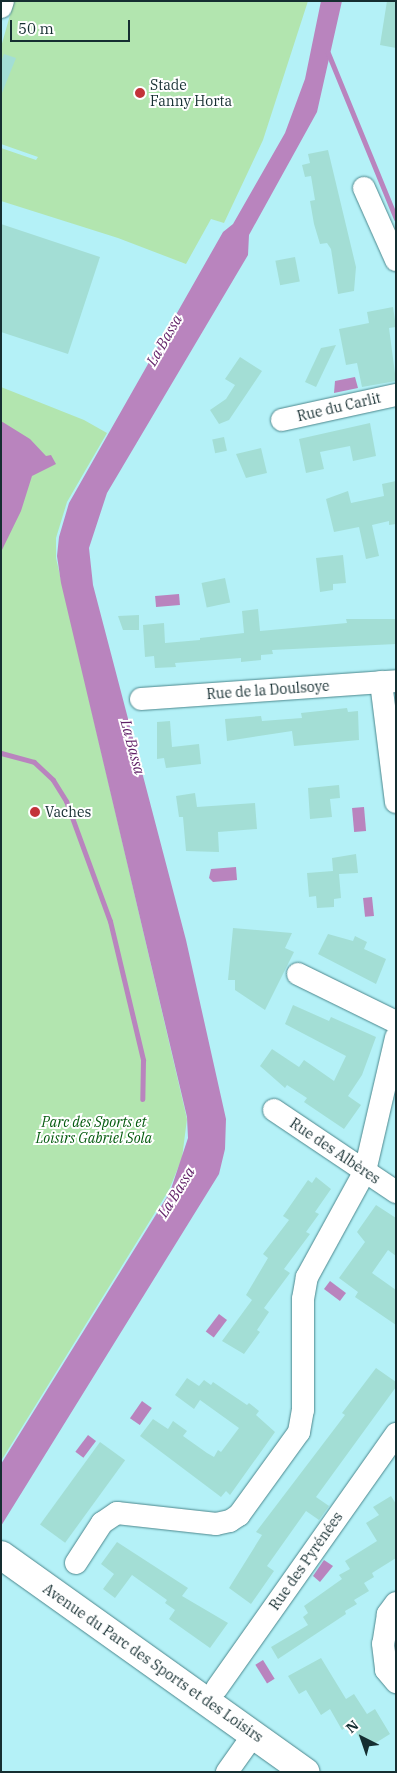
<!DOCTYPE html>
<meta charset="utf-8">
<style>
body{margin:0}
#map{position:relative;width:397px;height:1773px;overflow:hidden;background:#b4f1f7;font-family:"IBM Plex Serif",serif}
div>[style]{position:absolute}
[style*='--x']{left:calc(var(--x)*1px);top:calc(var(--y)*1px);width:calc(var(--w)*1px);rotate:calc(var(--a)*1deg)}
.green>*{inset:0;background:#b2e5af}
.water>*{inset:0;background:#b984be;transform-origin:0 0}
.stream>*{height:5px;margin:-2.5px;padding:0 2.5px;transform-origin:2.5px;border-radius:2.5px;background:#b984be}
.building>*{inset:0;background:#a3ded5;transform-origin:0 0}
.roads{filter:drop-shadow(0 0 1px #4c878d) drop-shadow(0 0 1px #4c878d)}
.minor>*{height:22px;margin:-11px;padding:0 11px;transform-origin:11px;border-radius:11px;background:#fff}
.major>*{height:28px;margin:-14px;padding:0 14px;transform-origin:14px;border-radius:14px;background:#fff}
.dots>*{width:14px;height:14px;translate:-50% -50%;box-sizing:border-box;border:2px solid #fff;border-radius:50%}
span{translate:-50% -50%;white-space:nowrap;text-align:center;line-height:1.15;-webkit-text-stroke:4px #fff;paint-order:stroke}
.poi-label{font-size:14px;color:#152e31}
.left{translate:0 -50%;text-align:left}
.street-label{font-size:14px;color:#152e31}
.park-label{font-size:14px;color:#035a0d;font-style:italic}
.water-label{font-size:15px;color:#5f1f66;font-style:italic}
.frame{position:absolute;inset:0;border:2px solid #152e31;pointer-events:none}
.north{position:absolute;left:337px;top:1713px;width:50px;height:50px;-webkit-text-stroke:4px #fff;paint-order:stroke;rotate:319deg;font-size:14px;font-weight:700;line-height:20px;text-align:center;color:#152e31}
.north::after{content:'';display:block;margin:auto;width:18px;height:22px;background:#152e31;clip-path:polygon(50% 0,100% 100%,50% 72%,0 100%)}
.scale{position:absolute;left:10px;top:20px;width:120px;height:22px;box-sizing:border-box;border:2px solid #152e31;border-top:0;padding-left:6px;font-size:15px;line-height:18px;white-space:nowrap;color:#152e31;-webkit-text-stroke:4px #fff;paint-order:stroke}
</style>
<div id="map">
<div class="green">
<div style="clip-path:polygon(14px 1px,308px 1px,263px 140px,224px 223px,211px 219px,186px 264px,118px 238px,1px 201px,1px 148px,36px 160px,38px 157px,1px 144px,1px 47px)"></div>
<div style="clip-path:polygon(1px 387px,84px 420px,107px 433px,67px 502px,56px 538px,56px 558px,187px 1119px,182px 1158px,169px 1190px,1px 1461px)"></div>
</div>
<div class="water">
<div style="clip-path:polygon(321px 1px,342px 1px,317px 112px,249px 235px,248px 255px,107px 493px,89px 548px,93px 585px,186px 940px,226px 1119px,225px 1149px,219px 1174px,206px 1195px,1px 1526px,1px 1464px,170px 1192px,188px 1138px,187px 1117px,61px 583px,57px 556px,59px 537px,69px 503px,223px 232px,233px 224px,285px 133px,305px 79px)"></div>
<div style="clip-path:polygon(355px 377px,358px 388px,334px 393px,335px 381px)"></div>
<div style="clip-path:polygon(1px 421px,30px 439px,46px 456px,51px 455px,56px 464px,32px 476px,21px 511px,1px 552px)"></div>
<div style="left:179px;top:594px;width:11px;height:24px;rotate:85deg"></div>
<div style="left:364px;top:807px;width:24px;height:12px;rotate:85deg"></div>
<div style="clip-path:polygon(236px 867px,237px 880px,213px 882px,209px 878px,211px 869px)"></div>
<div style="left:372px;top:897px;width:19px;height:9px;rotate:84deg"></div>
<div style="left:330px;top:1281px;width:20px;height:10px;rotate:37deg"></div>
<div style="left:219px;top:1314px;width:10px;height:22px;rotate:37deg"></div>
<div style="left:142px;top:1401px;width:12px;height:21px;rotate:35deg"></div>
<div style="left:88px;top:1435px;width:10px;height:21px;rotate:37deg"></div>
<div style="clip-path:polygon(324px 1560px,333px 1566px,320px 1582px,313px 1576px)"></div>
<div style="left:263px;top:1660px;width:22px;height:9px;rotate:58deg"></div>
</div>
<div class="stream">
<div style="--x:328;--y:53;--w:179;--a:67.7"></div>
<div style="--x:1;--y:753;--w:34;--a:15"></div>
<div style="--x:34;--y:762;--w:26;--a:43"></div>
<div style="--x:53;--y:780;--w:25;--a:58"></div>
<div style="--x:66;--y:801;--w:128;--a:69.9"></div>
<div style="--x:110;--y:921;--w:143;--a:76.6"></div>
<div style="--x:143;--y:1060;--w:39;--a:91"></div>
</div>
<div class="building">
<div style="clip-path:polygon(387px 1px,396px 1px,396px 48px,380px 45px)"></div>
<div style="clip-path:polygon(4px 54px,16px 58px,2px 93px,1px 62px)"></div>
<div style="clip-path:polygon(328px 150px,356px 267px,354px 291px,338px 294px,331px 249px,327px 243px,320px 244px,314px 224px,310px 201px,315px 200px,311px 176px,305px 177px,302px 165px,310px 163px,308px 154px)"></div>
<div style="clip-path:polygon(1px 224px,100px 257px,68px 354px,1px 332px)"></div>
<div style="left:295px;top:257px;width:25px;height:20px;rotate:79deg"></div>
<div style="clip-path:polygon(393px 307px,396px 327px,389px 328px,396px 381px,362px 387px,357px 363px,346px 365px,339px 329px,369px 323px,367px 312px)"></div>
<div style="clip-path:polygon(336px 345px,316px 387px,305px 382px,321px 348px)"></div>
<div style="clip-path:polygon(240px 357px,262px 371px,229px 420px,219px 424px,210px 410px,226px 399px,235px 385px,225px 379px)"></div>
<div style="clip-path:polygon(370px 423px,376px 456px,353px 461px,350px 446px,320px 452px,324px 469px,306px 473px,299px 439px)"></div>
<div style="left:224px;top:437px;width:14px;height:12px;rotate:78deg"></div>
<div style="clip-path:polygon(261px 448px,267px 473px,246px 478px,236px 454px)"></div>
<div style="clip-path:polygon(396px 481px,396px 524px,389px 525px,389px 521px,372px 525px,379px 556px,366px 559px,359px 527px,334px 532px,326px 499px,348px 491px,351px 503px,384px 496px,382px 484px)"></div>
<div style="clip-path:polygon(343px 555px,346px 583px,333px 584px,333px 590px,320px 592px,316px 558px)"></div>
<div style="left:225px;top:578px;width:25px;height:24px;rotate:78deg"></div>
<div style="clip-path:polygon(258px 609px,260px 631px,347px 623px,346px 619px,396px 619px,396px 644px,272px 650px,273px 654px,261px 655px,261px 660px,241px 662px,241px 658px,175px 663px,176px 667px,155px 668px,154px 656px,145px 657px,143px 625px,164px 623px,165px 643px,200px 640px,200px 638px,244px 633px,242px 611px)"></div>
<div style="clip-path:polygon(139px 615px,139px 630px,123px 630px,118px 616px)"></div>
<div style="clip-path:polygon(347px 708px,348px 712px,358px 711px,359px 740px,294px 746px,292px 731px,227px 741px,225px 719px,261px 716px,262px 721px,302px 718px,301px 713px)"></div>
<div style="clip-path:polygon(170px 721px,172px 747px,199px 744px,201px 764px,166px 768px,164px 758px,157px 759px,157px 722px)"></div>
<div style="clip-path:polygon(339px 785px,340px 798px,330px 799px,332px 817px,310px 819px,308px 788px)"></div>
<div style="clip-path:polygon(195px 793px,197px 807px,255px 803px,257px 829px,218px 832px,219px 852px,186px 851px,183px 817px,179px 817px,176px 796px)"></div>
<div style="clip-path:polygon(356px 854px,358px 873px,339px 874px,341px 898px,334px 899px,334px 907px,317px 908px,316px 896px,309px 897px,307px 873px,333px 871px,332px 858px)"></div>
<div style="clip-path:polygon(233px 928px,292px 933px,285px 948px,294px 952px,265px 1010px,235px 990px,235px 980px,228px 980px)"></div>
<div style="clip-path:polygon(328px 934px,353px 941px,355px 936px,367px 942px,364px 949px,386px 959px,376px 984px,318px 954px)"></div>
<div style="clip-path:polygon(293px 1005px,329px 1021px,331px 1017px,376px 1037px,362px 1075px,348px 1096px,361px 1105px,344px 1129px,304px 1102px,307px 1098px,287px 1085px,285px 1088px,260px 1066px,272px 1049px,299px 1067px,304px 1060px,334px 1081px,346px 1056px,285px 1024px)"></div>
<div style="clip-path:polygon(316px 1177px,331px 1189px,315px 1212px,319px 1214px,306px 1232px,310px 1234px,284px 1269px,290px 1273px,264px 1308px,269px 1312px,257px 1330px,260px 1332px,244px 1354px,222px 1341px,252px 1300px,246px 1295px,268px 1258px,263px 1254px,289px 1220px,283px 1216px,308px 1180px,312px 1183px)"></div>
<div style="clip-path:polygon(376px 1205px,396px 1218px,396px 1256px,388px 1250px,372px 1273px,396px 1290px,396px 1325px,355px 1297px,358px 1292px,339px 1278px,365px 1242px,357px 1232px)"></div>
<div style="clip-path:polygon(376px 1368px,396px 1382px,396px 1387px,316px 1497px,329px 1506px,319px 1520px,306px 1511px,267px 1566px,274px 1571px,251px 1604px,229px 1588px,262px 1535px,256px 1532px,345px 1415px,342px 1413px)"></div>
<div style="clip-path:polygon(187px 1378px,199px 1386px,204px 1380px,211px 1385px,213px 1382px,247px 1405px,249px 1403px,259px 1411px,256px 1415px,275px 1432px,230px 1495px,226px 1491px,221px 1497px,140px 1436px,153px 1419px,168px 1429px,173px 1421px,187px 1431px,183px 1436px,207px 1453px,214px 1457px,218px 1450px,221px 1452px,239px 1428px,200px 1400px,194px 1409px,175px 1395px)"></div>
<div style="left:100px;top:1442px;width:31px;height:102px;rotate:36deg"></div>
<div style="clip-path:polygon(391px 1496px,396px 1504px,396px 1558px,372px 1573px,374px 1577px,364px 1583px,369px 1591px,354px 1600px,357px 1604px,345px 1611px,346px 1614px,278px 1659px,271px 1647px,308px 1625px,303px 1617px,308px 1613px,304px 1606px,342px 1579px,339px 1575px,350px 1569px,345px 1561px,377px 1541px,366px 1523px,379px 1515px,373px 1507px)"></div>
<div style="clip-path:polygon(117px 1542px,188px 1588px,182px 1596px,228px 1623px,210px 1648px,169px 1619px,175px 1610px,165px 1603px,167px 1600px,132px 1575px,115px 1598px,103px 1589px,114px 1574px,101px 1564px)"></div>
<div style="clip-path:polygon(321px 1658px,346px 1699px,354px 1694px,367px 1714px,375px 1709px,390px 1734px,366px 1749px,351px 1724px,342px 1730px,330px 1709px,321px 1715px,306px 1690px,299px 1694px,288px 1676px)"></div>
</div>
<div class="roads">
<div class="minor">
<div style="--x:1;--y:7;--w:6;--a:-72"></div>
<div style="--x:364;--y:188;--w:79;--a:66"></div>
<div style="--x:282;--y:420;--w:117;--a:-12.4"></div>
<div style="--x:381;--y:682;--w:121;--a:82.9"></div>
<div style="--x:141;--y:699;--w:256;--a:-4"></div>
<div style="--x:298;--y:974;--w:109;--a:26.1"></div>
<div style="--x:274;--y:1110;--w:147;--a:33.9"></div>
<div style="--x:76;--y:1563;--w:48;--a:-57"></div>
<div style="--x:102;--y:1523;--w:18;--a:-34"></div>
<div style="--x:117;--y:1513;--w:100;--a:6.3"></div>
<div style="--x:216;--y:1524;--w:14;--a:-12"></div>
<div style="--x:230;--y:1521;--w:11;--a:-34"></div>
<div style="--x:239;--y:1515;--w:102;--a:-54.1"></div>
<div style="--x:299;--y:1432;--w:22;--a:-80"></div>
<div style="--x:303;--y:1410;--w:111;--a:-90"></div>
<div style="--x:303;--y:1299;--w:22;--a:-80"></div>
<div style="--x:307;--y:1277;--w:121;--a:-61.3"></div>
<div style="--x:365;--y:1171;--w:137;--a:-76.9"></div>
<div style="--x:396;--y:1603;--w:14;--a:126"></div>
<div style="--x:388;--y:1614;--w:30;--a:99"></div>
<div style="--x:383;--y:1644;--w:26;--a:83"></div>
<div style="--x:386;--y:1670;--w:16;--a:50"></div>
<div style="--x:217;--y:1688;--w:311;--a:-54.8"></div>
<div style="--x:227;--y:1772;--w:47;--a:-54.6"></div>
</div>
<div class="major">
<div style="--x:1;--y:1555;--w:374;--a:35.5"></div>
</div>
</div>
<div class="dots">
<div style="left:140px;top:93px;background:#c33339"></div>
<div style="left:35px;top:812px;background:#c33339"></div>
</div>
<div class="poi-label">
<span class="left" style="left:150px;top:93px">Stade<br>Fanny Horta</span>
<span class="left" style="left:45px;top:812px">Vaches</span>
</div>
<div class="street-label">
<span style="left:339px;top:407px;rotate:-13deg">Rue du Carlit</span>
<span style="left:268px;top:690px;rotate:-4deg">Rue de la Doulsoye</span>
<span style="left:335px;top:1151px;rotate:34deg">Rue des Albères</span>
<span style="left:306px;top:1561px;rotate:-55deg">Rue des Pyrénées</span>
<span style="left:153px;top:1663px;rotate:35deg">Avenue du Parc des Sports et des Loisirs</span>
</div>
<div class="park-label">
<span style="left:94px;top:1130px">Parc des Sports et<br>Loisirs Gabriel Sola</span>
</div>
<div class="water-label">
<span style="left:164px;top:340px;rotate:-60deg">La Bassa</span>
<span style="left:133px;top:747px;rotate:75deg">La Bassa</span>
<span style="left:176px;top:1192px;rotate:-58deg">La Bassa</span>
</div>
<div class="frame"></div>
<div class="north">N</div>
<div class="scale">50 m</div>
</div>
